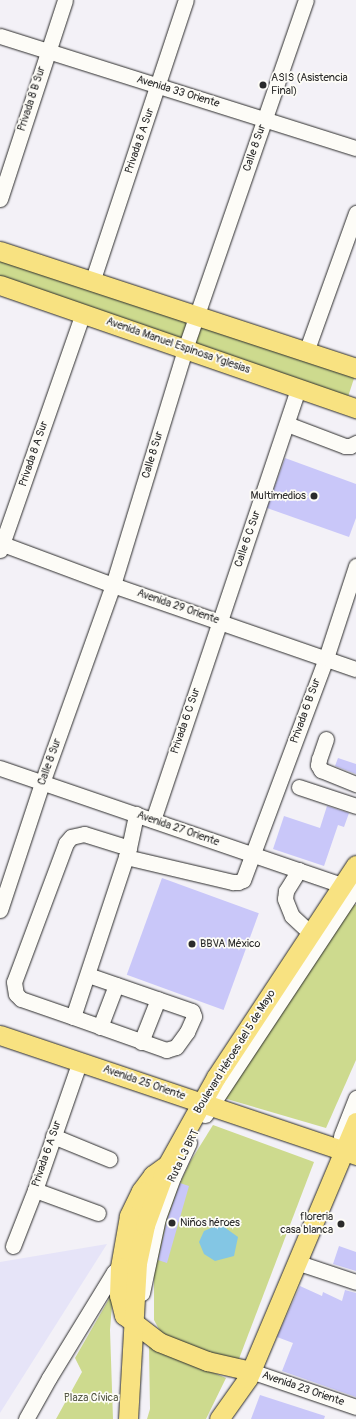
<!DOCTYPE html>
<meta charset="utf-8">
<style>
body{margin:0}
#map{position:relative;width:356px;height:1419px;overflow:hidden;background:#f3f1f7;font-family:Pangolin,sans-serif}
div>[style]{position:absolute}
[style*='--x']{left:calc(var(--x)*1px);top:calc(var(--y)*1px);width:calc(var(--w)*1px);rotate:calc(var(--a)*1deg)}
.built>*{inset:0;background:#e6e4f8}
.green>*{inset:0;background:#cdda8e;transform-origin:0 0}
.water>*{inset:0;background:#83c6e4}
.building>*{inset:0;background:#c9c7f9;transform-origin:0 0}
.roads{filter:drop-shadow(0 0 1px #2b2b2b) drop-shadow(0 0 1px #2b2b2b)}
.minor>*{height:15px;margin:-7.5px;padding:0 7.5px;transform-origin:7.5px;border-radius:7.5px;background:#fdfcf7}
.major>*{height:19px;margin:-9.5px;padding:0 9.5px;transform-origin:9.5px;border-radius:9.5px;background:#f8e281}
.dots>*{width:11px;height:11px;translate:-50% -50%;box-sizing:border-box;border:2px solid #fdfcf7;border-radius:50%}
span{translate:-50% -50%;white-space:nowrap;text-align:center;line-height:1.15;-webkit-text-stroke:3.5px #fdfcf7;paint-order:stroke}
.poi-label{font-size:11px;color:#2b2b2b}
.left{translate:0 -50%;text-align:left}
.right{translate:-100% -50%;text-align:right}
.street-label{font-size:11px;color:#2b2b2b}
.park-label{font-size:11px;color:#545744}
</style>
<div id="map">
<div class="built">
<div style="clip-path:polygon(107px 1244px,0 1413px,0 1262px)"></div>
</div>
<div class="green">
<div style="clip-path:polygon(0 258px,191px 319px,182px 344px,0 279px)"></div>
<div style="left:202px;top:322px;width:162px;height:28px;rotate:18deg"></div>
<div style="clip-path:polygon(347px 902px,356px 905px,356px 1060px,326px 1128px,220px 1097px)"></div>
<div style="clip-path:polygon(213px 1125px,314px 1162px,237px 1364px,172px 1339px,160px 1331px,154px 1320px,154px 1271px,170px 1204px,190px 1162px)"></div>
<div style="clip-path:polygon(113px 1292px,110px 1330px,113px 1419px,56px 1419px,82px 1372px,75px 1358px)"></div>
<div style="clip-path:polygon(149px 1346px,226px 1378px,206px 1419px,147px 1419px,150px 1409px)"></div>
</div>
<div class="water">
<div style="clip-path:polygon(220px 1224px,238px 1237px,234px 1256px,215px 1261px,204px 1254px,199px 1242px,204px 1231px)"></div>
</div>
<div class="building">
<div style="clip-path:polygon(285px 458px,356px 484px,356px 518px,349px 537px,267px 508px)"></div>
<div style="clip-path:polygon(338px 758px,356px 764px,356px 774px,335px 766px)"></div>
<div style="clip-path:polygon(327px 806px,349px 813px,344px 827px,338px 825px,324px 866px,273px 849px,284px 816px,320px 828px)"></div>
<div style="left:162px;top:878px;width:103px;height:103px;rotate:20deg"></div>
<div style="clip-path:polygon(180px 1183px,189px 1186px,167px 1263px,158px 1260px,167px 1220px)"></div>
<div style="clip-path:polygon(339px 1246px,356px 1252px,356px 1271px,333px 1264px)"></div>
<div style="clip-path:polygon(300px 1286px,322px 1296px,323px 1292px,342px 1301px,345px 1290px,356px 1293px,356px 1397px,282px 1371px,293px 1343px,277px 1337px)"></div>
<div style="clip-path:polygon(260px 1395px,325px 1416px,324px 1419px,251px 1419px)"></div>
</div>
<div class="roads">
<div class="minor">
<div style="--x:0;--y:36;--w:373;--a:17.5"></div>
<div style="--x:0;--y:199;--w:209;--a:-71.9"></div>
<div style="--x:92;--y:282;--w:297;--a:-71.6"></div>
<div style="--x:306;--y:352;--w:148;--a:-70.2"></div>
<div style="--x:287;--y:424;--w:62;--a:20.8"></div>
<div style="--x:345;--y:446;--w:5;--a:0"></div>
<div style="--x:350;--y:446;--w:7;--a:-27"></div>
<div style="--x:0;--y:543;--w:121;--a:20.4"></div>
<div style="--x:113;--y:585;--w:257;--a:19.1"></div>
<div style="--x:0;--y:550;--w:251;--a:-70.7"></div>
<div style="--x:326;--y:739;--w:21;--a:109"></div>
<div style="--x:319;--y:759;--w:6;--a:99"></div>
<div style="--x:318;--y:765;--w:6;--a:59"></div>
<div style="--x:321;--y:770;--w:38;--a:22"></div>
<div style="--x:0;--y:768;--w:373;--a:18.9"></div>
<div style="--x:299;--y:787;--w:60;--a:18.4"></div>
<div style="--x:153;--y:820;--w:456;--a:-71.4"></div>
<div style="--x:129;--y:848;--w:47;--a:-162.7"></div>
<div style="--x:84;--y:834;--w:13;--a:167"></div>
<div style="--x:71;--y:837;--w:8;--a:130"></div>
<div style="--x:66;--y:843;--w:148;--a:110.5"></div>
<div style="--x:14;--y:982;--w:12;--a:81"></div>
<div style="--x:16;--y:994;--w:7;--a:45"></div>
<div style="--x:21;--y:999;--w:55;--a:19.1"></div>
<div style="--x:73;--y:1017;--w:169;--a:-71.7"></div>
<div style="--x:126;--y:857;--w:9;--a:-72"></div>
<div style="--x:129;--y:848;--w:35;--a:-78"></div>
<div style="--x:126;--y:857;--w:110;--a:13.2"></div>
<div style="--x:233;--y:882;--w:5;--a:0"></div>
<div style="--x:238;--y:882;--w:5;--a:-22"></div>
<div style="--x:243;--y:880;--w:237;--a:-69.5"></div>
<div style="--x:326;--y:658;--w:97;--a:-71.9"></div>
<div style="--x:299;--y:870;--w:25;--a:122"></div>
<div style="--x:286;--y:891;--w:8;--a:97"></div>
<div style="--x:285;--y:899;--w:18;--a:68"></div>
<div style="--x:292;--y:916;--w:26;--a:43"></div>
<div style="--x:0;--y:910;--w:134;--a:-71.7"></div>
<div style="--x:42;--y:783;--w:210;--a:-70.3"></div>
<div style="--x:113;--y:585;--w:247;--a:-73"></div>
<div style="--x:185;--y:349;--w:369;--a:-70.9"></div>
<div style="--x:73;--y:1017;--w:99;--a:19.5"></div>
<div style="--x:166;--y:1050;--w:10;--a:-17"></div>
<div style="--x:176;--y:1047;--w:19;--a:-54"></div>
<div style="--x:187;--y:1032;--w:17;--a:-66"></div>
<div style="--x:194;--y:1016;--w:5;--a:-112"></div>
<div style="--x:192;--y:1011;--w:110;--a:-160.9"></div>
<div style="--x:100;--y:1027;--w:45;--a:-69.1"></div>
<div style="--x:141;--y:1042;--w:46;--a:-68.4"></div>
<div style="--x:205;--y:1115;--w:273;--a:-56.5"></div>
<div style="--x:53;--y:1136;--w:61;--a:22.3"></div>
<div style="--x:341;--y:1136;--w:41;--a:-68.5"></div>
<div style="--x:35;--y:1190;--w:67;--a:20.1"></div>
<div style="--x:13;--y:1246;--w:60;--a:-68.6"></div>
<div style="--x:35;--y:1190;--w:137;--a:-70.8"></div>
<div style="--x:296;--y:1262;--w:63;--a:18.4"></div>
<div style="--x:142;--y:1293;--w:77;--a:-78"></div>
<div style="--x:158;--y:1218;--w:44;--a:-69.9"></div>
<div style="--x:173;--y:1177;--w:38;--a:-65"></div>
<div style="--x:251;--y:1371;--w:111;--a:18.9"></div>
<div style="--x:26;--y:1419;--w:47;--a:-60.7"></div>
<div style="--x:49;--y:1378;--w:124;--a:-58.5"></div>
<div style="--x:114;--y:1272;--w:8;--a:-40"></div>
</div>
<div class="major">
<div style="--x:0;--y:251;--w:375;--a:18.2"></div>
<div style="--x:0;--y:285;--w:377;--a:19.1"></div>
<div style="--x:0;--y:1035;--w:376;--a:18.6"></div>
<div style="--x:164;--y:1167;--w:14;--a:144"></div>
<div style="--x:153;--y:1175;--w:20;--a:127"></div>
<div style="--x:141;--y:1191;--w:28;--a:116"></div>
<div style="--x:129;--y:1216;--w:52;--a:100"></div>
<div style="--x:120;--y:1267;--w:28;--a:92"></div>
<div style="--x:119;--y:1295;--w:21;--a:76"></div>
<div style="--x:124;--y:1315;--w:44;--a:37.6"></div>
<div style="--x:159;--y:1342;--w:52;--a:21.6"></div>
<div style="--x:207;--y:1361;--w:45;--a:12.8"></div>
<div style="--x:128;--y:1419;--w:156;--a:-86.7"></div>
<div style="--x:137;--y:1263;--w:39;--a:-78"></div>
<div style="--x:145;--y:1225;--w:64;--a:-69.9"></div>
<div style="--x:167;--y:1165;--w:101;--a:-60.9"></div>
<div style="--x:216;--y:1077;--w:254;--a:-56.6"></div>
<div style="--x:219;--y:1419;--w:50;--a:-54.7"></div>
<div style="--x:248;--y:1378;--w:278;--a:-67.1"></div>
</div>
</div>
<div class="dots">
<div style="left:263px;top:85px;background:#2b2b2b"></div>
<div style="left:314px;top:496px;background:#2b2b2b"></div>
<div style="left:192px;top:944px;background:#2b2b2b"></div>
<div style="left:172px;top:1223px;background:#2b2b2b"></div>
<div style="left:341px;top:1224px;background:#2b2b2b"></div>
</div>
<div class="poi-label">
<span class="left" style="left:271px;top:85px">ASIS (Asistencia<br>Final)</span>
<span class="right" style="left:306px;top:496px">Multimedios</span>
<span class="left" style="left:200px;top:944px">BBVA México</span>
<span class="right" style="left:333px;top:1224px">floreria<br>casa blanca</span>
<span class="left" style="left:180px;top:1223px">Niños héroes</span>
</div>
<div class="street-label">
<span style="left:178px;top:92px;rotate:17deg">Avenida 33 Oriente</span>
<span style="left:32px;top:99px;rotate:-72deg">Privada 8 B Sur</span>
<span style="left:140px;top:141px;rotate:-71deg">Privada 8 A Sur</span>
<span style="left:255px;top:148px;rotate:-71deg">Calle 8 Sur</span>
<span style="left:178px;top:346px;rotate:19deg">Avenida Manuel Espinosa Yglesias</span>
<span style="left:34px;top:454px;rotate:-71deg">Privada 8 A Sur</span>
<span style="left:153px;top:455px;rotate:-73deg">Calle 8 Sur</span>
<span style="left:248px;top:539px;rotate:-71deg">Calle 6 C Sur</span>
<span style="left:178px;top:607px;rotate:19deg">Avenida 29 Oriente</span>
<span style="left:306px;top:711px;rotate:-70deg">Privada 6 B Sur</span>
<span style="left:186px;top:721px;rotate:-71deg">Privada 6 C Sur</span>
<span style="left:50px;top:762px;rotate:-70deg">Calle 8 Sur</span>
<span style="left:178px;top:829px;rotate:19deg">Avenida 27 Oriente</span>
<span style="left:235px;top:1052px;rotate:-58deg">Boulevard Héroes del 5 de Mayo</span>
<span style="left:144px;top:1083px;rotate:19deg">Avenida 25 Oriente</span>
<span style="left:47px;top:1154px;rotate:-71deg">Privada 6 A Sur</span>
<span style="left:184px;top:1156px;rotate:-64deg">Ruta L3 BRT</span>
<span style="left:303px;top:1389px;rotate:19deg">Avenida 23 Oriente</span>
</div>
<div class="park-label">
<span style="left:91px;top:1398px">Plaza Cívica</span>
</div>
</div>
